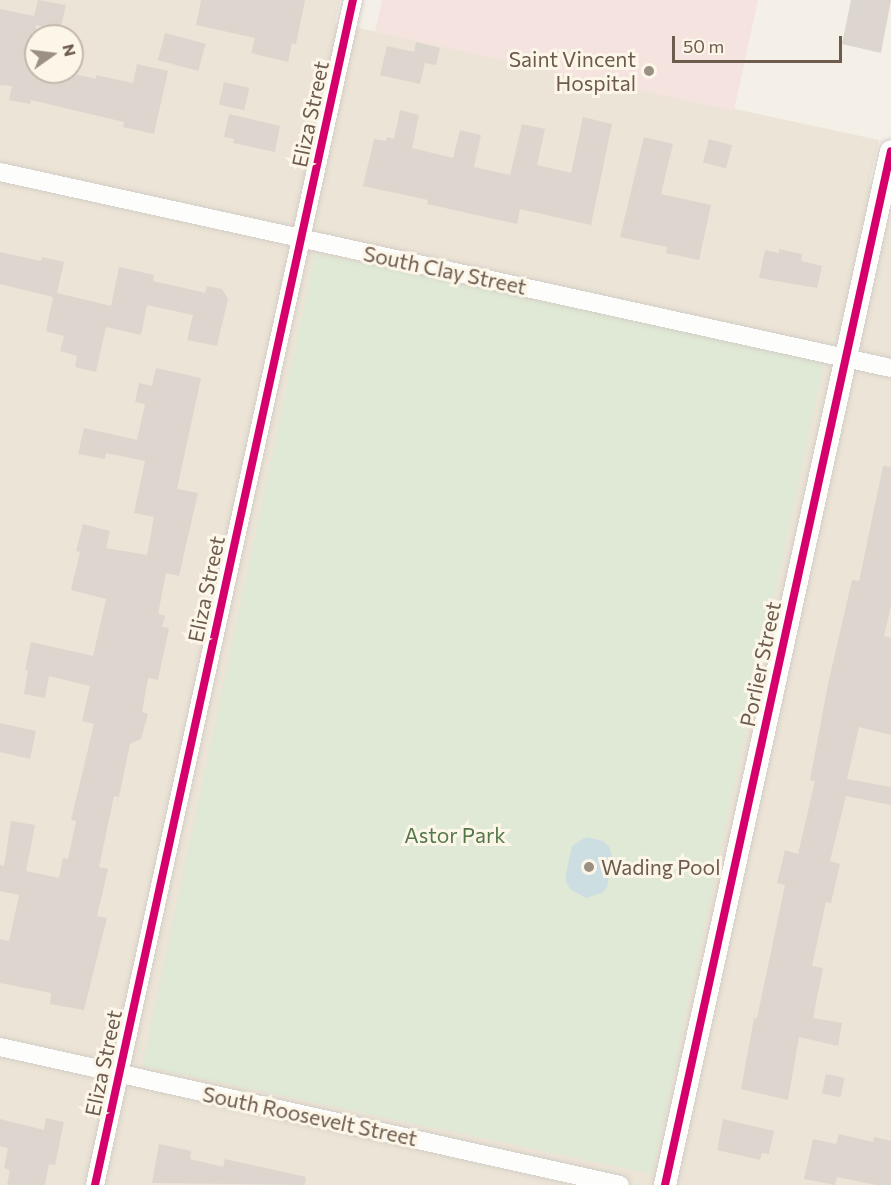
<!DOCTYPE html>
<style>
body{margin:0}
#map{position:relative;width:891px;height:1185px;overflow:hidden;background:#f4f0e8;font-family:Commissioner,sans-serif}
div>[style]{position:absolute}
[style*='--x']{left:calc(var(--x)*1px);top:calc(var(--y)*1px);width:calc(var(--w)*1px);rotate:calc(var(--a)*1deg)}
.residential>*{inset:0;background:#ece4d6}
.medical>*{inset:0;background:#f5e3e0}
.green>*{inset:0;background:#dfe9d5;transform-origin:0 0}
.water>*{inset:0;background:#ccdee2}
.building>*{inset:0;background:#ddd6ce;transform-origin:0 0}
.roads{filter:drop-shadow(0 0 2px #d2cdc7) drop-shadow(0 0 2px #d2cdc7)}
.minor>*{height:18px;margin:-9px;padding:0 9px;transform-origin:9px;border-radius:9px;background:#fdfdfc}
.tertiary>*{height:22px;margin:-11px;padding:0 11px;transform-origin:11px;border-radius:11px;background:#fdfdfc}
.cycleway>*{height:8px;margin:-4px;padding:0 4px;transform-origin:4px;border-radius:4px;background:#d6006c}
.dots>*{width:16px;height:16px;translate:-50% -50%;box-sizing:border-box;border:3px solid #fcf6e9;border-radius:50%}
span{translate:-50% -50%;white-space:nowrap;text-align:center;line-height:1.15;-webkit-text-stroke:6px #fcf6e9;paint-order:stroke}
.poi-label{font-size:21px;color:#6d5b4d}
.right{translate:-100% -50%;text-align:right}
.left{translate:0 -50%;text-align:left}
.street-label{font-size:21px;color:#6d5b4d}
.park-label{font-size:21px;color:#54774a}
.north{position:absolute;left:24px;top:24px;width:60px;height:60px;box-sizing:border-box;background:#fcf6e9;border:2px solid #c3b8ab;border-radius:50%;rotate:76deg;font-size:16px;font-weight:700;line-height:24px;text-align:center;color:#6d5b4d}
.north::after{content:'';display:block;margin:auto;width:21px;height:27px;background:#9c8f83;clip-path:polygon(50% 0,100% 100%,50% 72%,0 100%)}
.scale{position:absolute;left:672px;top:36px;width:170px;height:27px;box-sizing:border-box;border:3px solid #6d5b4d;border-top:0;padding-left:8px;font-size:18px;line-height:21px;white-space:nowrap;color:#6d5b4d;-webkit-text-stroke:4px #fcf6e9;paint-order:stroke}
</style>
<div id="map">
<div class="residential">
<div style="clip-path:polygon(evenodd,0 0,340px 0,335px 23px,879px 140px,869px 183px,891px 188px,891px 1185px,0 1185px,0 0,36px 36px,72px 36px,72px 72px,36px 72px,36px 36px)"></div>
</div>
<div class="medical">
<div style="clip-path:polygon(382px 0,758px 0,734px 111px,375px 32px)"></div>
</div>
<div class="green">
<div style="left:315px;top:253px;width:521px;height:831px;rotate:12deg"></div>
</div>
<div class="water">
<div style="clip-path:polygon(586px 837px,603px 841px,609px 846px,613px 859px,607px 887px,602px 893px,586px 898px,570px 889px,566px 882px,566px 873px,572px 846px)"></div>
</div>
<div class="building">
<div style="clip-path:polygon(38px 0,66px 5px,60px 31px,36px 25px,36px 72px,65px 72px,96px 79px,96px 75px,133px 83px,137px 64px,168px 71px,154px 134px,123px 127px,124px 122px,31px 100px,30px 104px,9px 100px,12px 86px,0 85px,0 9px,34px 16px)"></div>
<div style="clip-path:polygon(201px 0,305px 0,296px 44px,292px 43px,288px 62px,251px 53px,255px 38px,196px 25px)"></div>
<div style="clip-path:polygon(851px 0,891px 0,881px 53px,842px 44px)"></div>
<div style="left:165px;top:33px;width:42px;height:28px;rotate:15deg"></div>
<div style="clip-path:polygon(416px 42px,440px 48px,436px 65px,425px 63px,420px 84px,380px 75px,387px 46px,414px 52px)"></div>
<div style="left:224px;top:82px;width:26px;height:23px;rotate:13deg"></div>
<div style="clip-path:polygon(400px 110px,419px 115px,412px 148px,453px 158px,460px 130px,481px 135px,474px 167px,510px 175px,522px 124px,545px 129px,537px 165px,571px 173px,583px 117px,612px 124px,591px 225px,520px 209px,517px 224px,427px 204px,428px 200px,363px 186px,374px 139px,386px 141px,387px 137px,394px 139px)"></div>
<div style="clip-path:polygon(229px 114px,280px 126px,275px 152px,233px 143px,234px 139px,224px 137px)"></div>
<div style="clip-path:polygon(644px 137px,673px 144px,661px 194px,711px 205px,699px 260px,666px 253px,667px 247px,620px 237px)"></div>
<div style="left:709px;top:139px;width:24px;height:24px;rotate:15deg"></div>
<div style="clip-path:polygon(779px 249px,802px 254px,801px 261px,822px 266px,817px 288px,759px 278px,765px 250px,779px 253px)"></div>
<div style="clip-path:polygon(0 252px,41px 261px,42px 257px,64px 262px,57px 293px,111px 306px,119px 267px,154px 275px,153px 281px,193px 290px,205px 293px,207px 286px,222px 289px,228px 299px,217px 346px,187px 340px,193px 315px,147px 305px,141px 335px,106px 327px,96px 372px,75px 367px,77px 356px,60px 351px,64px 336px,46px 331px,53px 297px,0 284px)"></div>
<div style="clip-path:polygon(156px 368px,201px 378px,177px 489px,198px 493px,179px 576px,166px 573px,158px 614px,165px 616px,162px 627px,169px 628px,158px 680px,148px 678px,142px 712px,148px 714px,141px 739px,130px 744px,119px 797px,114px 796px,99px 867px,108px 869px,97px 916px,107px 918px,84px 1010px,50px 1004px,51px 993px,0 983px,0 939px,9px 941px,19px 895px,0 891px,0 865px,4px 866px,11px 821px,35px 825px,26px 871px,59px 878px,63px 858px,68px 859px,76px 821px,71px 820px,94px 724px,82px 721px,90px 686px,49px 676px,45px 698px,24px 694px,28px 671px,25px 670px,31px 642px,93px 656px,106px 599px,71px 590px,80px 552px,76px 551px,83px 524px,110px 531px,106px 548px,147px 555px,154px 517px,134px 513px,145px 461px,106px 453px,105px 459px,78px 454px,84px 428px,137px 440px,145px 404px,135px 402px,139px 383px,152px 386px)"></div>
<div style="clip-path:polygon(883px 466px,891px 467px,891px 606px,884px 636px,891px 638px,891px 735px,859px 727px,847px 779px,891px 787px,891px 805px,846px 796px,830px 861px,840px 864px,831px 903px,826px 902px,812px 966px,823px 968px,813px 1018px,842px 1023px,838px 1046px,799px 1037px,788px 1100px,741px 1089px,754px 1018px,757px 1018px,785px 885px,777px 883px,785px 850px,798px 854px,815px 781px,810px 780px,828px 684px,852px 580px,859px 581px)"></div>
<div style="clip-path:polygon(0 723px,36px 731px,30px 759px,0 752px)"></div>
<div style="left:826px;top:1074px;width:19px;height:20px;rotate:12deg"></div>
<div style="clip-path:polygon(46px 1118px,64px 1122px,55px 1165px,49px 1164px,45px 1185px,7px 1185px,10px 1170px,4px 1168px,8px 1148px,0 1146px,0 1119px,44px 1130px)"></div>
<div style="clip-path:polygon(723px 1119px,774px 1131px,769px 1154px,762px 1153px,760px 1160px,717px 1150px)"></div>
<div style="clip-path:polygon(839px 1134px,873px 1142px,874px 1137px,891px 1141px,891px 1185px,876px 1185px,837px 1177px,835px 1185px,804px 1179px,813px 1139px,836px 1144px)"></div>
<div style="clip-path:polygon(159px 1144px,191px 1151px,190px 1159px,223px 1167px,225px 1159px,306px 1177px,305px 1185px,152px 1183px)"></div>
</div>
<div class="roads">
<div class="minor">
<div style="--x:0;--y:172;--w:912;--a:12.41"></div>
<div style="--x:0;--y:1047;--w:635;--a:12.55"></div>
<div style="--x:95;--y:1185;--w:1213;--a:-77.72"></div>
</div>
<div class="tertiary">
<div style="--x:665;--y:1185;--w:1058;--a:-77.67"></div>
</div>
</div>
<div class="cycleway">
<div style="--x:95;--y:1185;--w:1213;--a:-77.72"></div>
<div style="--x:665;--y:1185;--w:1058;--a:-77.67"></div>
</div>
<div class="dots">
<div style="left:649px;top:71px;background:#9c8f83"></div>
<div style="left:589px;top:867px;background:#9c8f83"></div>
</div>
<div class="poi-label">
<span class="right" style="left:636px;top:71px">Saint Vincent<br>Hospital</span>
<span class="left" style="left:601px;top:867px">Wading Pool</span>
</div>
<div class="street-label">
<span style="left:310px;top:114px;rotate:-78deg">Eliza Street</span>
<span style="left:445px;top:270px;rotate:12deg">South Clay Street</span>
<span style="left:206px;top:589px;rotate:-78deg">Eliza Street</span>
<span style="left:760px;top:664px;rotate:-78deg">Porlier Street</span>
<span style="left:103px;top:1063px;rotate:-78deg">Eliza Street</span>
<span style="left:310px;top:1116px;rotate:12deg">South Roosevelt Street</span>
</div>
<div class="park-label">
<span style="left:455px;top:835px">Astor Park</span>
</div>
<div class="north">N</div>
<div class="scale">50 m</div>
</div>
